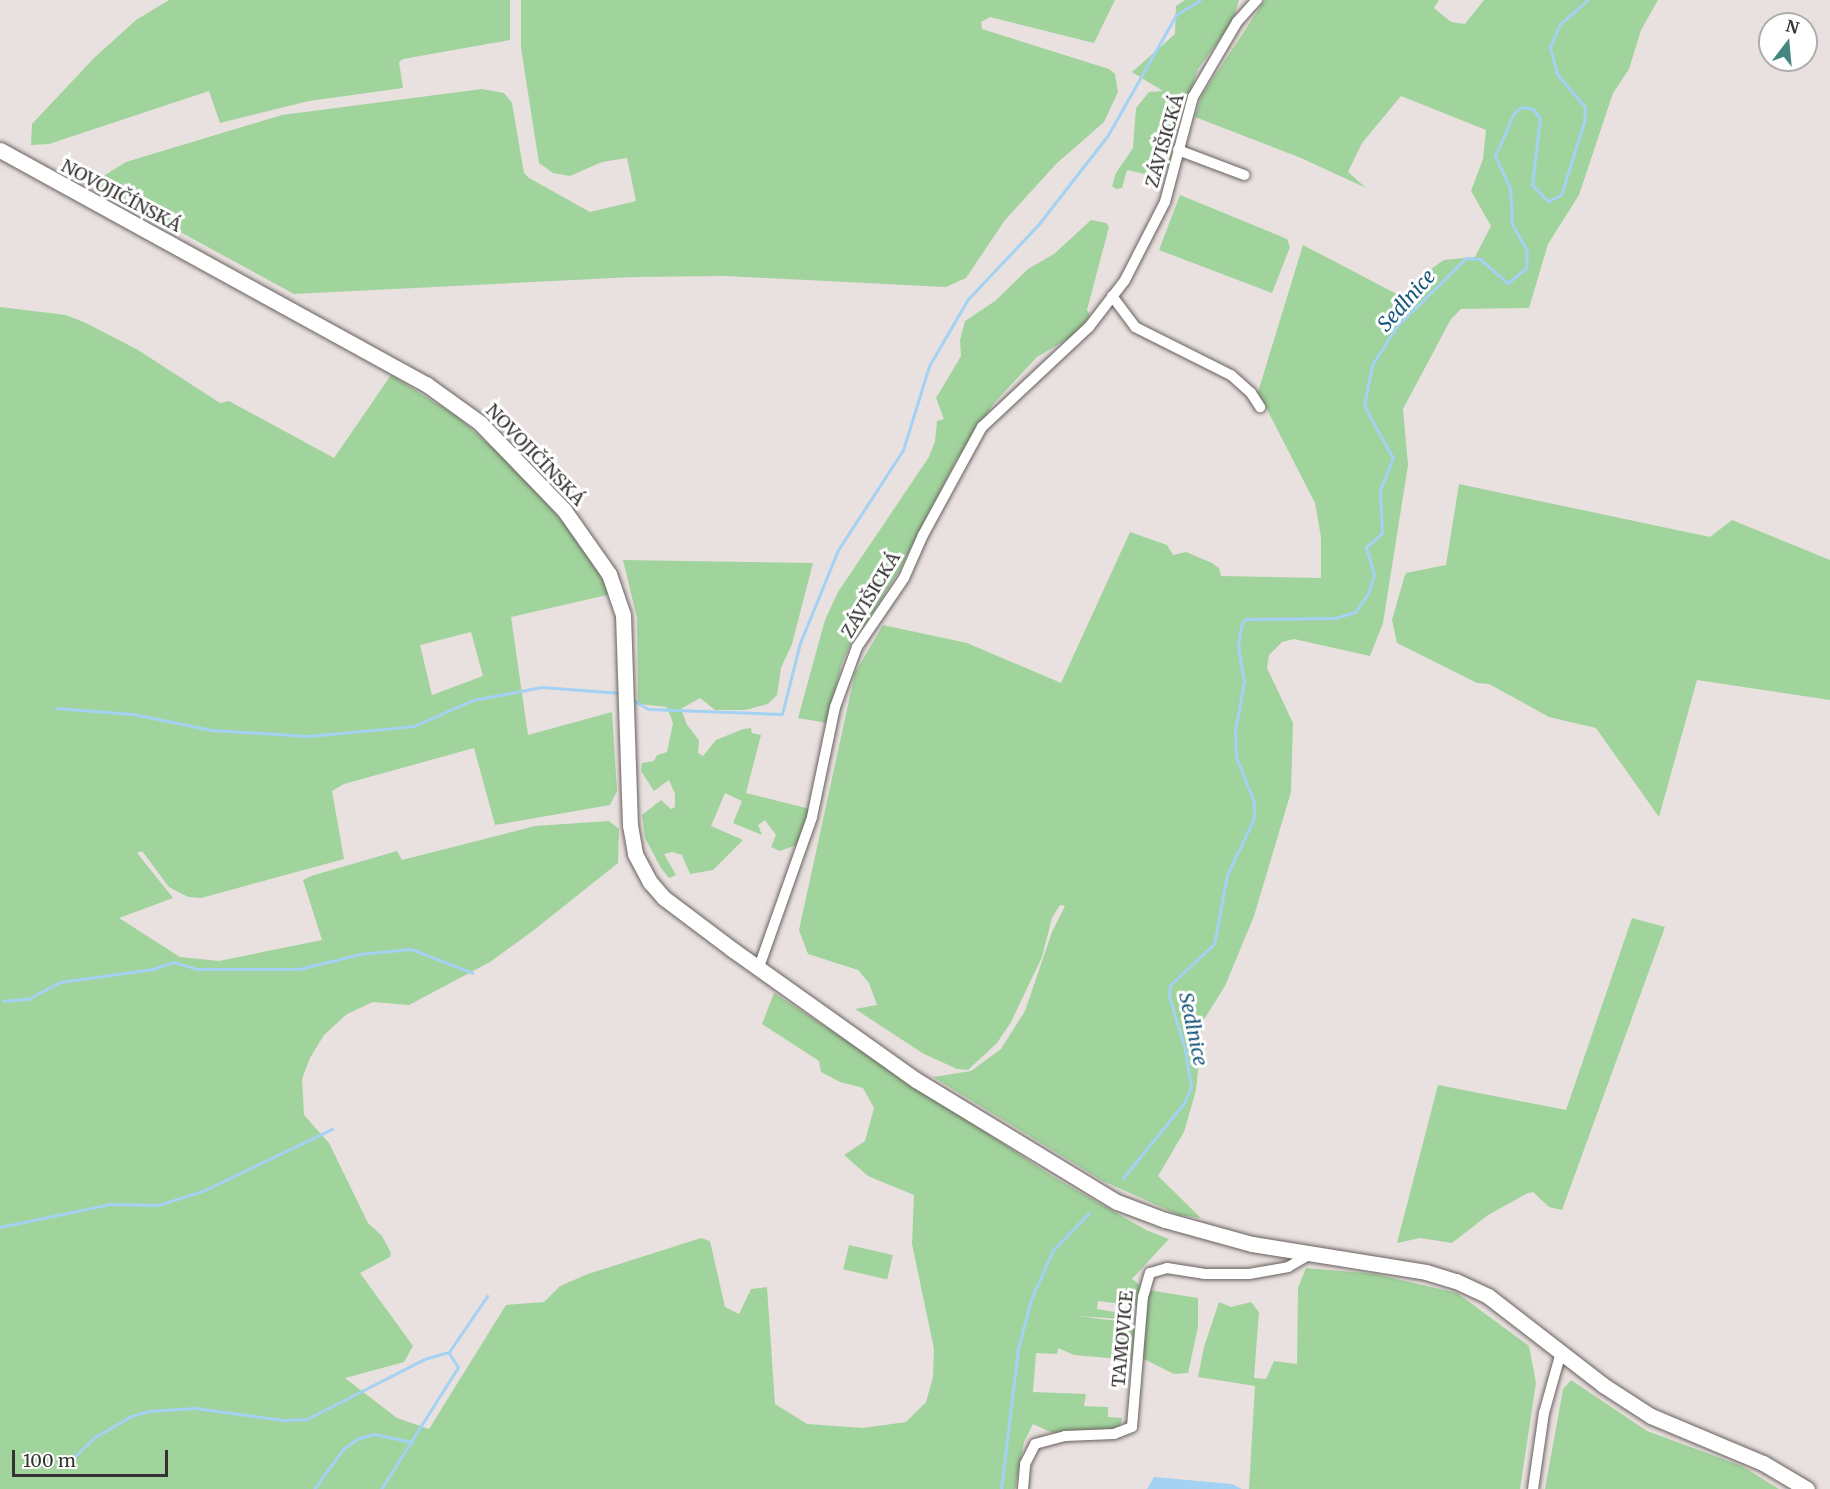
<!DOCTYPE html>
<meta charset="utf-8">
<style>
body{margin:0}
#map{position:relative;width:1830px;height:1489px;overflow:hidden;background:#e9e1df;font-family:Merriweather,serif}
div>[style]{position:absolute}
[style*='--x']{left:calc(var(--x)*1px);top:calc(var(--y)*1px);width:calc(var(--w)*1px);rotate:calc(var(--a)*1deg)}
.green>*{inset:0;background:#a1d39c;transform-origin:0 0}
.water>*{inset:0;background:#a3d2f3}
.stream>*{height:3px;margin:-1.5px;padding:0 1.5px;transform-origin:1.5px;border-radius:1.5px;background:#a3d2f3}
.roads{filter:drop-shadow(0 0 2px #67615e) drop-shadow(0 0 2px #67615e)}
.street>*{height:10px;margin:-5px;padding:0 5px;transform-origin:5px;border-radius:5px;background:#fff}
.secondary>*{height:15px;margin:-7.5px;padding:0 7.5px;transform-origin:7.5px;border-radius:7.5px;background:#fff}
span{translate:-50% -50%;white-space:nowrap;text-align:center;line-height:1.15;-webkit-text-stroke:6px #fff;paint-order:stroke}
.street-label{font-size:18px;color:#353331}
.water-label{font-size:20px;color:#18577b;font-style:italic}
.north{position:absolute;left:1758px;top:12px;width:60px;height:60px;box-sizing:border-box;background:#fff;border:2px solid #aeadad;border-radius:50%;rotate:16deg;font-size:16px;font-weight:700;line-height:24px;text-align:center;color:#353331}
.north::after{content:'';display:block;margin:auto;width:21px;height:27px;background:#42887f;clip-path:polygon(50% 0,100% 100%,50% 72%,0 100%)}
.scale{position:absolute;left:12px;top:1450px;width:156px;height:27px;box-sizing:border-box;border:3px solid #353331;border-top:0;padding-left:8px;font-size:18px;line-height:21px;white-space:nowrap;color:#353331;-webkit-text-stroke:4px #fff;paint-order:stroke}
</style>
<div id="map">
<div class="green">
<div style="clip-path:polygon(169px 0,510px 0,510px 40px,403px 59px,399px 62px,403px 88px,309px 101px,220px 123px,209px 91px,49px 144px,31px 145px,32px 124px,94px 58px,136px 20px)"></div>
<div style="clip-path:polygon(521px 0,1115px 0,1094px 43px,990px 17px,981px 22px,982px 29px,1109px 69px,1115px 74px,1118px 92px,1104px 122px,1056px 164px,1005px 220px,966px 278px,946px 287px,726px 276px,634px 277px,294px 294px,96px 186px,105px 175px,126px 162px,282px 115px,482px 89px,504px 93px,512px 103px,524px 173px,529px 178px,590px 212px,636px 201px,627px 158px,602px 162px,570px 176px,553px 173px,539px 163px,521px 48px)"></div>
<div style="clip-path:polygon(1185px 0,1239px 0,1233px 21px,1198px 69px,1186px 104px,1180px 101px,1183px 108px,1168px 168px,1145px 174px,1127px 170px,1122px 188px,1116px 189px,1112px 186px,1116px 173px,1133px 148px,1136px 108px,1149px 92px,1163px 91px,1132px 72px,1175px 34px,1176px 6px)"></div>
<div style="clip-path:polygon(1265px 0,1439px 0,1434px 8px,1451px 22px,1465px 24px,1484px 0,1658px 0,1641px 30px,1629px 69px,1613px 93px,1579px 195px,1548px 244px,1529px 308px,1461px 309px,1451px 319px,1403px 409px,1408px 465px,1383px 623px,1370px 656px,1294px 639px,1282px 642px,1269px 655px,1267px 668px,1293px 723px,1291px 792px,1254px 916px,1225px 986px,1203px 1021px,1196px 1090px,1184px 1132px,1158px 1176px,1201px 1218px,1179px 1215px,1103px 1181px,933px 1077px,971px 1071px,1001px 1049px,1025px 1011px,1052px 932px,1065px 906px,1060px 905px,1052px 918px,1042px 957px,1011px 1022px,997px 1043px,968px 1070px,957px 1069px,924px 1054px,855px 1009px,877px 1005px,869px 983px,858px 970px,808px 954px,799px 930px,855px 673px,883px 625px,967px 643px,1061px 683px,1130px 532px,1167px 545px,1173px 555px,1186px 552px,1212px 563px,1219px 568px,1221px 576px,1321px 578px,1321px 537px,1315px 503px,1258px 392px,1303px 245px,1410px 301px,1425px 273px,1444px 260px,1475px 257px,1491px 226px,1471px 191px,1483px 159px,1486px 130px,1401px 96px,1362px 143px,1348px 172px,1366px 188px,1301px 158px,1195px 117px,1202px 95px)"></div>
<div style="clip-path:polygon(1180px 195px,1287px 239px,1290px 247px,1272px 293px,1159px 250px)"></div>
<div style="clip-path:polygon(1091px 220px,1106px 223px,1109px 227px,1087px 310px,1090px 315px,1078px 333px,1037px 357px,994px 403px,957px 459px,899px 571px,864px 627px,858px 627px,842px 663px,827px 723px,798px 718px,825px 620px,838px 592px,929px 457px,935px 441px,937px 421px,944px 419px,936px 398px,961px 356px,960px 340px,965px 321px,995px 301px,1028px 269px,1054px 254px)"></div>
<div style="clip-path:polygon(evenodd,0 307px,66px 315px,86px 323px,138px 350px,220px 403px,229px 401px,334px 458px,391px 375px,455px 415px,516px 468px,586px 549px,608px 590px,607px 595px,511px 617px,528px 735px,612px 712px,617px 791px,610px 805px,495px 825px,474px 748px,344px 784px,332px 791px,344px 859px,201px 898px,188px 897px,169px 887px,142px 851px,137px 853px,173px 898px,119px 918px,180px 957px,219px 961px,322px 940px,303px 880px,311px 876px,397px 851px,402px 860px,535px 826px,609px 821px,619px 829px,618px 863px,534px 930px,490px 962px,409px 1005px,373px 1002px,347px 1014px,324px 1035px,310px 1058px,302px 1079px,304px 1115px,329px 1143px,368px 1223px,382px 1236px,391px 1253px,390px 1257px,360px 1273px,413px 1346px,404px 1362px,345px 1378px,397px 1418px,429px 1429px,506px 1305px,544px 1302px,560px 1286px,588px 1274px,701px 1238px,710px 1241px,725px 1307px,739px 1314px,751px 1289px,767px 1287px,775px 1404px,807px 1424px,863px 1428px,906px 1422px,926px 1402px,933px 1377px,934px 1349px,912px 1244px,914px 1195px,868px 1176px,844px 1155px,865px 1141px,874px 1108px,863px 1088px,840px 1082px,821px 1072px,819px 1061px,762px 1024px,774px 993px,1052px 1176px,1146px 1230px,1169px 1239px,1132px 1279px,1140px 1285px,1138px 1306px,1098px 1301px,1097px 1309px,1132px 1315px,1135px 1320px,1078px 1316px,1132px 1323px,1135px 1330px,1132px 1360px,1074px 1355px,1058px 1348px,1057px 1354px,1036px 1353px,1033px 1392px,1086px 1394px,1084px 1406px,1108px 1407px,1108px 1417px,1122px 1418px,1119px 1430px,1053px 1433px,1033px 1424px,1024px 1442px,1015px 1489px,0 1489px,0 307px,471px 632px,483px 676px,432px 695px,420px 645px,471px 632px)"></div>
<div style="clip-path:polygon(1459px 484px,1710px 537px,1732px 520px,1830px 560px,1830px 700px,1697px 680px,1659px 817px,1596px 728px,1549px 717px,1489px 684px,1477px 683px,1397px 643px,1392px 620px,1404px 578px,1406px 573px,1446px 565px)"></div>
<div style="clip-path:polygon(623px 560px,813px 563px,792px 644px,781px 668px,777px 695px,768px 704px,745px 710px,715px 710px,700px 698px,681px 709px,687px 725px,699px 740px,698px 753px,703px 756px,716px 740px,743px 729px,751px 728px,752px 733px,761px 735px,746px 793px,810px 809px,799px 844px,780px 851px,771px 847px,776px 835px,765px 820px,758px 825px,762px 835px,733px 823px,742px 801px,725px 793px,711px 826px,743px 840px,713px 870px,690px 874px,682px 855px,672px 852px,664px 854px,676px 875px,669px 878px,661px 868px,645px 838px,642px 815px,661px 800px,671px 809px,675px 807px,675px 794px,669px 780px,654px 791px,641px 771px,642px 763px,654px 761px,657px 755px,667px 752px,673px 723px,667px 707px,638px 704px,637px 618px)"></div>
<div style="clip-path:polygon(1632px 918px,1665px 927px,1562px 1210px,1549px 1207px,1533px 1192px,1528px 1193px,1488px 1215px,1452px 1243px,1420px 1238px,1397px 1243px,1438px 1085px,1566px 1110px)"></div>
<div style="left:849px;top:1245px;width:45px;height:25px;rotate:13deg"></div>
<div style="clip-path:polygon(1306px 1268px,1375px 1274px,1457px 1293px,1529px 1346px,1536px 1383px,1520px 1489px,1249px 1489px,1255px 1386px,1198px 1377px,1204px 1347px,1219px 1302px,1231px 1307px,1251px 1302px,1259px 1312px,1254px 1378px,1266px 1379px,1274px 1361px,1297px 1364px,1298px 1288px)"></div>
<div style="clip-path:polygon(1148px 1290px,1198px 1298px,1198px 1327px,1188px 1373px,1174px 1374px,1142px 1358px)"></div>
<div style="clip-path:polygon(1571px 1380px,1647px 1431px,1742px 1466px,1779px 1489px,1545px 1489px,1563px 1389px)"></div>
</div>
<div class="water">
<div style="clip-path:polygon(1154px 1477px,1232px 1484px,1242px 1489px,1147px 1489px)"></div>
</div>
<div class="stream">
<div style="--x:631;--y:699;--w:20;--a:30"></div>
<div style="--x:648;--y:709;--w:134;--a:2.1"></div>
<div style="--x:782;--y:714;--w:73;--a:-75.8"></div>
<div style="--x:800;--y:643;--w:100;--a:-67.8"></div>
<div style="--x:838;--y:550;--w:119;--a:-57"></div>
<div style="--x:903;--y:450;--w:88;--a:-72.8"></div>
<div style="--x:929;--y:366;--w:78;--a:-59.8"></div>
<div style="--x:968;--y:299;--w:102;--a:-46.6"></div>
<div style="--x:1038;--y:225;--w:114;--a:-52.1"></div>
<div style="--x:1108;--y:135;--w:138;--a:-60.5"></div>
<div style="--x:1176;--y:15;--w:28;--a:-32"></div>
<div style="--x:56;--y:708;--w:77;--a:4.5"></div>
<div style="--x:133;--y:714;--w:80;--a:11.6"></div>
<div style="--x:211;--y:730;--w:98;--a:3.5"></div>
<div style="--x:309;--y:736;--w:105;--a:-5.4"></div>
<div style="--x:414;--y:726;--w:64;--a:-23.8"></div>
<div style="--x:473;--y:700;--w:70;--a:-10.7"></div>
<div style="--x:542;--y:687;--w:79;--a:4.3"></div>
<div style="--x:3;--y:1001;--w:25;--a:-5"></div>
<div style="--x:28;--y:999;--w:36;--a:-28"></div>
<div style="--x:60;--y:982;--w:94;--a:-8"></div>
<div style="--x:153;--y:969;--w:21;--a:-19"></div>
<div style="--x:173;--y:962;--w:25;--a:16"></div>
<div style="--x:197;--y:969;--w:102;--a:0"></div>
<div style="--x:299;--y:969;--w:63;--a:-13.8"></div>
<div style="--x:360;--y:954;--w:51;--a:-5.6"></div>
<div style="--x:411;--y:949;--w:66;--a:21.2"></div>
<div style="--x:1123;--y:1178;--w:97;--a:-50.9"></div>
<div style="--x:1184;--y:1103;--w:17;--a:-66"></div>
<div style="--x:1191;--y:1087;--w:37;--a:-99"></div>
<div style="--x:1185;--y:1050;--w:56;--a:-106.5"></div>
<div style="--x:1169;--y:996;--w:11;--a:-85"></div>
<div style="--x:1170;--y:985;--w:60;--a:-43"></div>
<div style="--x:1214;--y:944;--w:70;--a:-79.3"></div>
<div style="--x:1227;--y:875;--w:63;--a:-64.7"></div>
<div style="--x:1254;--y:818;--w:16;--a:-90"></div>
<div style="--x:1254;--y:802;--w:48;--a:-111.8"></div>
<div style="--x:1236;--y:757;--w:26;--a:-92"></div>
<div style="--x:1235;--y:731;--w:51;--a:-79.8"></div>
<div style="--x:1244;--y:681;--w:36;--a:-100"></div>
<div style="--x:1238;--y:646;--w:20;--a:-81"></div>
<div style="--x:1241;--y:626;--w:8;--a:-60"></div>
<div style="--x:1245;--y:619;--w:90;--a:-0.6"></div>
<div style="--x:1335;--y:618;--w:21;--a:-17"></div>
<div style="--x:1355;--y:612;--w:22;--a:-54"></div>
<div style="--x:1368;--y:594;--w:21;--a:-73"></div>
<div style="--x:1374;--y:574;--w:28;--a:-107"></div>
<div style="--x:1366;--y:547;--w:21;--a:-41"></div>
<div style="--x:1382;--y:533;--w:43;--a:-92.7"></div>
<div style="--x:1380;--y:490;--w:35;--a:-68"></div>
<div style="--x:1393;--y:458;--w:60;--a:-119.1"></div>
<div style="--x:1364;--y:406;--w:42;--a:-79"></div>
<div style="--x:1372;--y:365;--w:45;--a:-57.7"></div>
<div style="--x:1396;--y:327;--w:98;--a:-44.6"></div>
<div style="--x:1466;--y:258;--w:14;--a:4"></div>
<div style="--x:1480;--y:259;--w:37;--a:41"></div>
<div style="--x:1508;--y:283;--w:23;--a:-40"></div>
<div style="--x:1526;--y:268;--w:17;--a:-87"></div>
<div style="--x:1527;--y:251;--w:31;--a:-119"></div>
<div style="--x:1512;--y:224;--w:36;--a:-93"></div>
<div style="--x:1510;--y:188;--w:35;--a:-115"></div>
<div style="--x:1495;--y:156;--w:47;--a:-66.2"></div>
<div style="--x:1514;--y:113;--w:9;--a:-41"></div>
<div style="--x:1521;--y:107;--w:12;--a:9"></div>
<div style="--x:1533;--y:109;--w:11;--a:52"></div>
<div style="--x:1540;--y:118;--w:67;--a:96.8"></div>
<div style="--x:1532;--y:185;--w:23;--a:45"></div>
<div style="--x:1548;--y:201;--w:14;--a:-25"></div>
<div style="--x:1561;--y:195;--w:77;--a:-72.5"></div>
<div style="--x:1584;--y:122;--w:15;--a:-86"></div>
<div style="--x:1585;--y:107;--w:43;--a:-130.3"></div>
<div style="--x:1557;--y:74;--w:28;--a:-105"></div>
<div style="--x:1550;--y:47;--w:25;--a:-67"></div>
<div style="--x:1560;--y:24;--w:37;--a:-41"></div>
<div style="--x:0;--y:1227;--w:112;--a:-11.8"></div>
<div style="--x:110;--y:1204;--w:48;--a:1.2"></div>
<div style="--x:158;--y:1205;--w:49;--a:-17.7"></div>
<div style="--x:205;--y:1190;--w:141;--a:-25.7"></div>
<div style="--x:72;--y:1459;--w:32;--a:-44"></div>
<div style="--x:95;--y:1437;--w:39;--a:-30"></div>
<div style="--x:129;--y:1417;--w:20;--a:-18"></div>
<div style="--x:148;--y:1411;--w:47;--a:-3.7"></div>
<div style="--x:195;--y:1408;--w:89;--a:7.8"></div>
<div style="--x:283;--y:1420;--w:24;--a:-2"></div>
<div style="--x:307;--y:1419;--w:131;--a:-27.1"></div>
<div style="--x:424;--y:1359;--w:26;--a:-16"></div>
<div style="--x:449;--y:1352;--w:68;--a:-55.8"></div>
<div style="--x:314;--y:1489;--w:49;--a:-54.1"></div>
<div style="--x:343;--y:1449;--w:19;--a:-35"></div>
<div style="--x:359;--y:1438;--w:16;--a:-15"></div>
<div style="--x:374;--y:1434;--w:39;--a:12"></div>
<div style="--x:381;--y:1489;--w:144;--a:-57.7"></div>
<div style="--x:458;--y:1367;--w:17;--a:-123"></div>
<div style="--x:1001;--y:1489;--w:141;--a:-83.1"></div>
<div style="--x:1018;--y:1349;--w:52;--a:-75.4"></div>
<div style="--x:1031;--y:1299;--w:54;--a:-65.8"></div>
<div style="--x:1053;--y:1250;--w:52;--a:-45.8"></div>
</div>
<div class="roads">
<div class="street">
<div style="--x:1178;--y:150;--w:71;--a:20.7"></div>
<div style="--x:1112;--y:296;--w:39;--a:53"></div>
<div style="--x:1135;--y:327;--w:107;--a:26.6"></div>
<div style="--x:1231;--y:375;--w:27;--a:42"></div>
<div style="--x:1251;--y:393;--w:17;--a:57"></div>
<div style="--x:759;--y:967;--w:159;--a:-70.5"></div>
<div style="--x:812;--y:817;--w:112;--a:-78.2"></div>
<div style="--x:835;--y:707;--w:64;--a:-69.9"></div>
<div style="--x:857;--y:647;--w:83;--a:-55.7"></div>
<div style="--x:904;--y:578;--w:47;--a:-66.2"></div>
<div style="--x:923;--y:535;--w:123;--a:-61.4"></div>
<div style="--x:982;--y:427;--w:146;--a:-43.1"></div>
<div style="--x:1089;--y:327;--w:59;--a:-52.5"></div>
<div style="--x:1125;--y:280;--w:88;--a:-62.9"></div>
<div style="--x:1165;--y:202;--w:109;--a:-75.1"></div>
<div style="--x:1193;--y:97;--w:87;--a:-59.6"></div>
<div style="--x:1237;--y:22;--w:30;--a:-48"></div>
<div style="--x:1023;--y:1489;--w:25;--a:-85"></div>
<div style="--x:1025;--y:1464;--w:22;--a:-63"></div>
<div style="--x:1035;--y:1444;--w:31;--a:-15"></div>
<div style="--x:1065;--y:1436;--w:49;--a:-2.3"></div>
<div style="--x:1114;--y:1434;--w:19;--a:-21"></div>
<div style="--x:1132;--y:1427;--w:130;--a:-85.2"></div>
<div style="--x:1143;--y:1297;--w:25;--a:-74"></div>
<div style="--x:1150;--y:1273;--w:18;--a:-16"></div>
<div style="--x:1167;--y:1268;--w:37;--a:9"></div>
<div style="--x:1204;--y:1274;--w:45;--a:0"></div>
<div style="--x:1249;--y:1274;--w:40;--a:-10"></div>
<div style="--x:1288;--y:1267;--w:24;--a:-30"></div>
<div style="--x:1533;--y:1489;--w:77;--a:-81.8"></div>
<div style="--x:1544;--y:1413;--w:63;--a:-74.4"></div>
</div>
<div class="secondary">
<div style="--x:0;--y:150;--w:486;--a:28.8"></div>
<div style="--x:426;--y:384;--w:67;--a:35.8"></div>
<div style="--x:480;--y:423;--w:121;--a:46"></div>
<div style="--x:564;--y:510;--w:78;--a:54.9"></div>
<div style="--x:609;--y:574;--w:43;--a:71.1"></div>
<div style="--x:623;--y:615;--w:210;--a:88.1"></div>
<div style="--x:630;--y:825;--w:29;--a:80"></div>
<div style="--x:635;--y:854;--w:32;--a:62"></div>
<div style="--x:650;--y:882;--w:21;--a:49"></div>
<div style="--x:664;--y:898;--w:86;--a:37"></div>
<div style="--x:733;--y:950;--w:224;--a:35.4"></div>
<div style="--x:916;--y:1080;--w:235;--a:31.3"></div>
<div style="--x:1117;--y:1202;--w:51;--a:20.6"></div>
<div style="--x:1165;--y:1220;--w:90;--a:15.4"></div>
<div style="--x:1252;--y:1244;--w:176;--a:9.1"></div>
<div style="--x:1426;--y:1272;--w:31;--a:17"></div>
<div style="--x:1456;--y:1281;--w:35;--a:25"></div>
<div style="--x:1488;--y:1296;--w:145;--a:37.7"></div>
<div style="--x:1603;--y:1385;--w:57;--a:32.9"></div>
<div style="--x:1651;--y:1416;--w:121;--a:22.8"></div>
<div style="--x:1763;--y:1463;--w:51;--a:30.6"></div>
</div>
</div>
<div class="street-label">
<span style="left:1165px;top:141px;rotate:-74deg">ZÁVIŠICKÁ</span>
<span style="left:121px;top:196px;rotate:28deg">NOVOJIČÍNSKÁ</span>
<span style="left:535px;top:455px;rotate:46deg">NOVOJIČÍNSKÁ</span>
<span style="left:871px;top:595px;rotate:-59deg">ZÁVIŠICKÁ</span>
<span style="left:1123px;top:1339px;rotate:-85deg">TAMOVICE</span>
</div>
<div class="water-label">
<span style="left:1406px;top:300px;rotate:-48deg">Sedlnice</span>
<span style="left:1194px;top:1029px;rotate:78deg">Sedlnice</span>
</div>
<div class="north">N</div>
<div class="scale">100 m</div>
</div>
